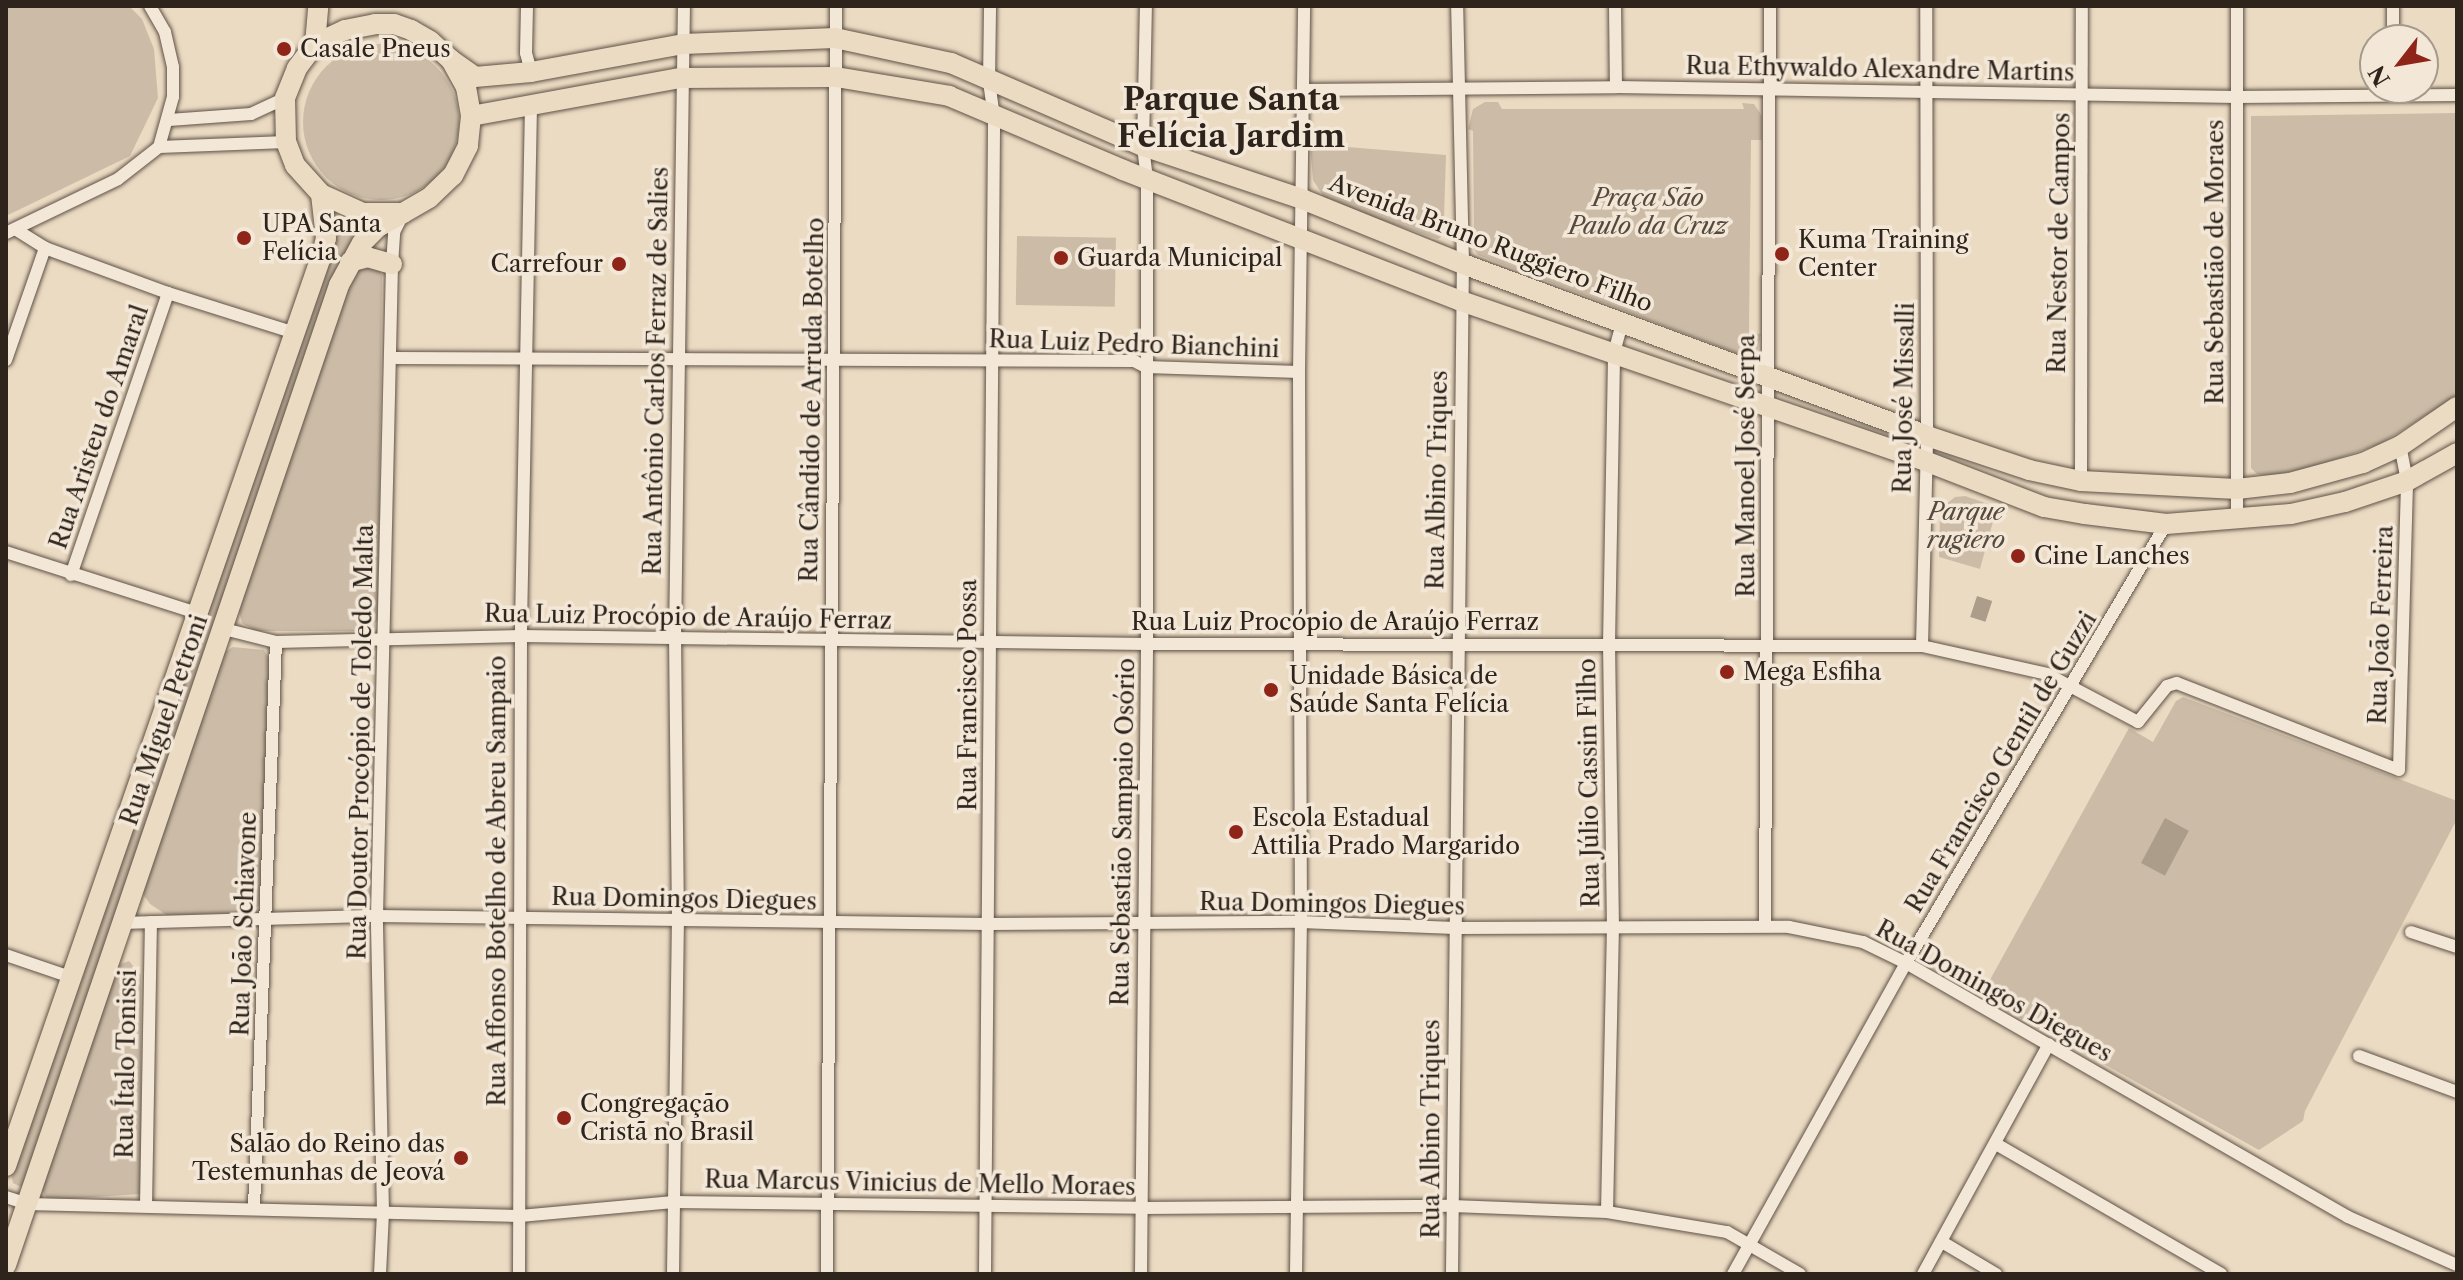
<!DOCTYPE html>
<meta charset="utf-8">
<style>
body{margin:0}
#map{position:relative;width:2463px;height:1280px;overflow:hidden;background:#ecdbc3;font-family:"Libre Caslon Text",serif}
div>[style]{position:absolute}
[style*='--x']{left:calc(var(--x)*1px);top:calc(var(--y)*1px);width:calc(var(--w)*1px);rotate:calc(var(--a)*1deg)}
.green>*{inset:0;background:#ccbca7;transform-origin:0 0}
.round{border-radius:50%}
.water>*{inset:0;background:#ab9d8a;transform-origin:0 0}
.roads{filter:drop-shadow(0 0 2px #5e5246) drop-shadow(0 0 2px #5e5246)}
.minor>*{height:12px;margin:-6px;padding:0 6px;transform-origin:6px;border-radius:6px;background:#f3e8d8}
.primary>*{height:20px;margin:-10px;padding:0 10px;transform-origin:10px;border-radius:10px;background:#ecdbc3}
.dots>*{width:22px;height:22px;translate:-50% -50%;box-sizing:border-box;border:4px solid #f3e8d8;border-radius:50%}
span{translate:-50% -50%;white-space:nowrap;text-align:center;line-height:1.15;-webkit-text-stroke:7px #f3e8d8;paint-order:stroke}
.poi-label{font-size:24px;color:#2e241c}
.left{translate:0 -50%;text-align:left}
.right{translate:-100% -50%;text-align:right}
.street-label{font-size:24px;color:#2e241c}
.park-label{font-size:24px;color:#564a3f;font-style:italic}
.district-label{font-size:32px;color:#2e241c;font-weight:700}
.frame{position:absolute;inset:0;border:8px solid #2e241c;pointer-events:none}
.north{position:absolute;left:2359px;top:24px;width:80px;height:80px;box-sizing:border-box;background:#f3e8d8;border:2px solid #a49a8d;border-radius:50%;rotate:239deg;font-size:22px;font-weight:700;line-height:32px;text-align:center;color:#2e241c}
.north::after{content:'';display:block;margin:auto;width:28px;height:36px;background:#8f2418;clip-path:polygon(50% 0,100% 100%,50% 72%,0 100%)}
</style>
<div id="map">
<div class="green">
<div style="clip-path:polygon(6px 6px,129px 6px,142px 19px,154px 49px,158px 98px,130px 156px,6px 216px)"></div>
<div class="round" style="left:303px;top:44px;width:156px;height:156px"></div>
<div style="clip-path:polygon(1485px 102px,1498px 102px,1502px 109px,1744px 109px,1742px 103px,1754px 104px,1762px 116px,1762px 140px,1751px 140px,1749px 333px,1761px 334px,1757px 352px,1744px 356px,1478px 255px,1468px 240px,1474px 229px,1473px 131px,1468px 129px,1473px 109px)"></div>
<div style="clip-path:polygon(2457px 113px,2457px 396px,2380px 444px,2316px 466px,2270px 476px,2257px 474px,2251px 468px,2251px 116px)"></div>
<div style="clip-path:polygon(1310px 144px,1446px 155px,1444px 219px,1450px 222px,1445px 234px,1438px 239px,1327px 202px,1313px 180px)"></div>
<div style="clip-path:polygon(335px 216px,374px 222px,23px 1187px,19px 1186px,13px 1183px,11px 1173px,335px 235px)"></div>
<div style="left:1017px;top:236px;width:99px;height:69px;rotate:1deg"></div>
<div style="clip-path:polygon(360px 265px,379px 269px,382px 276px,378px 620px,363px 631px,256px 631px,242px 623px,239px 611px,345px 288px)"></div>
<div style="clip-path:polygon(1965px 496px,1997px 507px,1980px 569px,1939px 557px,1940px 509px,1955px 497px)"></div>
<div style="clip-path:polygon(233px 647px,264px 650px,270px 660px,261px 904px,251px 912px,168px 916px,150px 904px,142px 893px,225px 652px)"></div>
<div style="clip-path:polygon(2183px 697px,2457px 801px,2457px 819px,2305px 1111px,2303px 1121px,2259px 1150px,1981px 996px,2129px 728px,2153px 742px,2176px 701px)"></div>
<div style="clip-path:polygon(129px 961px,141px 975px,141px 1194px,48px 1200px,41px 1188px,118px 965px)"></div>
</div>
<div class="water">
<div style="left:1977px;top:596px;width:16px;height:22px;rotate:18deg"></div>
<div style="left:2165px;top:818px;width:27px;height:51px;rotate:28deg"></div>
</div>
<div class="roads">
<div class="minor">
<div style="--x:527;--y:6;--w:47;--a:91.2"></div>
<div style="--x:526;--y:53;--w:20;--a:75"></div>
<div style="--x:1615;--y:6;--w:81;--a:89.3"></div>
<div style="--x:2393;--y:40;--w:34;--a:-90"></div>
<div style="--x:1303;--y:90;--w:313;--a:-0.5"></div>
<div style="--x:1616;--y:87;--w:621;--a:0.92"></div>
<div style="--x:2237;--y:97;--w:220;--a:-0.5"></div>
<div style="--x:169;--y:120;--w:82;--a:-4.2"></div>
<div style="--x:251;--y:114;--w:38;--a:-25"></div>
<div style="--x:159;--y:147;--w:127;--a:-2.3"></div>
<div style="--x:15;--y:229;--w:36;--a:32"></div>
<div style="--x:45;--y:248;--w:131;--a:20.1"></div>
<div style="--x:168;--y:293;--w:133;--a:17.5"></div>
<div style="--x:6;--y:233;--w:124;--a:-25.7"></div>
<div style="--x:118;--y:179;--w:52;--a:-38"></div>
<div style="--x:159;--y:147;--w:52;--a:-74.4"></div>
<div style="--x:173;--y:97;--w:30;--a:-90"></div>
<div style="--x:173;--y:67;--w:36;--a:-103"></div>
<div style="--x:165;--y:32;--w:30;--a:-120"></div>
<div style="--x:391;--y:358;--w:743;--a:0.23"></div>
<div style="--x:1134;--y:361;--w:13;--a:27"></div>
<div style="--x:1146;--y:367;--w:153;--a:1.9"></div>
<div style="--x:6;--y:360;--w:119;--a:-70.8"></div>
<div style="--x:2081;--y:481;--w:475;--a:-89.9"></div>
<div style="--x:2237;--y:518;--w:512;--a:-90"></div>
<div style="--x:6;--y:552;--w:201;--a:17.7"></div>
<div style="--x:71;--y:575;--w:298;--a:-71"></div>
<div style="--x:224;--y:629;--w:54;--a:14"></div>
<div style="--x:276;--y:642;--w:245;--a:-1.4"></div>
<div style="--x:521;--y:636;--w:626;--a:0.73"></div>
<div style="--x:1147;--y:644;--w:775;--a:0.15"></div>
<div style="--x:1922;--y:646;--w:128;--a:12.6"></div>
<div style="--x:2047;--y:674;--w:103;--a:27.8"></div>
<div style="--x:2138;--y:722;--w:46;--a:-51.1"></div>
<div style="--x:2167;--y:686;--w:10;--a:-17"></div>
<div style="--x:2177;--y:683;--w:238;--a:21.4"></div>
<div style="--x:2399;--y:770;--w:289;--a:-88.4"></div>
<div style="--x:2407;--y:481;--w:36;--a:-101"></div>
<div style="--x:1922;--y:646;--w:210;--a:-88.6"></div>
<div style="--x:1927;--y:436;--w:430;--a:-90.1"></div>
<div style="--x:121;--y:923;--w:256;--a:-1.6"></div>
<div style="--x:377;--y:916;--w:611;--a:0.75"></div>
<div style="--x:988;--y:924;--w:313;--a:-0.4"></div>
<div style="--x:1301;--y:922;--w:154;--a:2.2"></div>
<div style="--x:1455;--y:928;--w:334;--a:-0.2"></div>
<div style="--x:1789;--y:927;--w:76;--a:11.5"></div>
<div style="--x:1863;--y:942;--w:48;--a:26"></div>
<div style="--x:1906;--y:963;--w:510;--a:29.88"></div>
<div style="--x:2348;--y:1217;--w:119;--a:23.8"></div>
<div style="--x:1765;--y:925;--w:919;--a:-89.69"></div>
<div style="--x:2411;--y:932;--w:48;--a:18.1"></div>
<div style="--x:6;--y:955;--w:71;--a:18.9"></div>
<div style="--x:2359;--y:1056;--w:104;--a:20.2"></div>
<div style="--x:1996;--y:1144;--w:260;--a:30"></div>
<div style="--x:6;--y:1197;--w:22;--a:18"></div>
<div style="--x:27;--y:1204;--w:493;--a:1.4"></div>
<div style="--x:520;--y:1216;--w:154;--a:-5.2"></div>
<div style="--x:673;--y:1202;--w:469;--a:0.7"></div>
<div style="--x:1142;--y:1208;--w:310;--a:-0.4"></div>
<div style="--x:1452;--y:1206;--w:155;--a:2.2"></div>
<div style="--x:1607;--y:1212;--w:122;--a:9.5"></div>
<div style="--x:1727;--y:1232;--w:84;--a:29.9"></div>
<div style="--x:146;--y:1206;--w:284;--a:-89"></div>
<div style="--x:254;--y:1207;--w:565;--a:-87.77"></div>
<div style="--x:1607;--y:1212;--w:283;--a:-88.8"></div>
<div style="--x:1613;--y:929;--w:285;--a:-90.8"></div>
<div style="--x:1609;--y:644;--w:291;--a:-89"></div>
<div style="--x:1614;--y:353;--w:34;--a:-75"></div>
<div style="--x:1942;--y:1242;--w:63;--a:30.7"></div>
<div style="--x:380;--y:1274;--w:62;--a:-87.2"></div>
<div style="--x:383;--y:1212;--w:296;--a:-91.2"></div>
<div style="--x:377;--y:916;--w:652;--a:-88.68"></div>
<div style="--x:392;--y:264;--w:32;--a:-86"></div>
<div style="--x:394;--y:232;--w:18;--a:-63"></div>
<div style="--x:519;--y:1274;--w:648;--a:-89.82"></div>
<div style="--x:521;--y:626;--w:522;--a:-88.9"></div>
<div style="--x:673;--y:1274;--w:352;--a:-89.2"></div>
<div style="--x:678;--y:922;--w:283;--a:-90.6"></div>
<div style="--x:675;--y:639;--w:633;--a:-89.19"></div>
<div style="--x:827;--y:1274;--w:1268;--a:-89.59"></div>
<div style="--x:985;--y:1274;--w:1157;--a:-89.55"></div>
<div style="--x:994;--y:117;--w:36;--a:-98"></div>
<div style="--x:989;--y:81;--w:75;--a:-89.2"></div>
<div style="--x:1141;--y:1274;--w:630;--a:-89.45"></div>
<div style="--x:1147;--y:644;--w:465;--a:-90"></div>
<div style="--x:1147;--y:179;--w:33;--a:-97"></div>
<div style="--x:1143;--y:146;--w:140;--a:-88.8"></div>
<div style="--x:1296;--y:1274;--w:352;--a:-89.2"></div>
<div style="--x:1301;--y:922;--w:550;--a:-90.21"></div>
<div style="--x:1299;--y:372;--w:366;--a:-89.2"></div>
<div style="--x:1452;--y:1274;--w:1010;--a:-89.38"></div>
<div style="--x:1463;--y:264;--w:258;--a:-91.3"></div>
<div style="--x:1733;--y:1274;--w:356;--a:-60.9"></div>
<div style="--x:1906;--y:963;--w:510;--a:-59.36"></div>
<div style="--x:1923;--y:1274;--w:262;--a:-61.3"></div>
</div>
<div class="primary">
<div style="--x:375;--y:24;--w:19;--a:0"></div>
<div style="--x:394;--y:24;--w:18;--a:19"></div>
<div style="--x:411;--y:30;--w:22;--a:30"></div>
<div style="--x:430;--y:41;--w:28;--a:42"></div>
<div style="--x:451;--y:60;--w:31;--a:61"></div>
<div style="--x:466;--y:87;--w:29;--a:80"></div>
<div style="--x:471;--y:116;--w:30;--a:96"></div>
<div style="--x:468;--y:146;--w:33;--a:117"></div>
<div style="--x:453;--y:175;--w:33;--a:136"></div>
<div style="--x:429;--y:198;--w:30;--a:150"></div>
<div style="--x:403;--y:213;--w:40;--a:180"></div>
<div style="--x:363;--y:213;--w:46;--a:-155.7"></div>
<div style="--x:321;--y:194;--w:39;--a:-132"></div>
<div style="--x:295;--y:165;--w:25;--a:-111"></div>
<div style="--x:286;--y:142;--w:44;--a:-91.3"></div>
<div style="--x:285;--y:98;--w:32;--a:-68"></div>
<div style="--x:297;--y:68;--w:30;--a:-53"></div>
<div style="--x:315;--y:44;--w:33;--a:-25"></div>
<div style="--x:345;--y:30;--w:31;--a:-11"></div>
<div style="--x:315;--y:44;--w:38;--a:-85"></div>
<div style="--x:451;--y:60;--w:29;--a:35"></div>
<div style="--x:475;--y:77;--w:56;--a:-5.1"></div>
<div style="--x:531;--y:72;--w:155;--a:-10.4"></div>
<div style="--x:683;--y:44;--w:152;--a:-2.3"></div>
<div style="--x:835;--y:38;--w:119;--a:12.2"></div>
<div style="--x:951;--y:63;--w:209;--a:23.4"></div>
<div style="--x:1143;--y:146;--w:168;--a:18.4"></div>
<div style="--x:1302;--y:199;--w:174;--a:22"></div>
<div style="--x:1463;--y:264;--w:495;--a:20.3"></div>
<div style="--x:1927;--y:436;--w:108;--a:18.4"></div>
<div style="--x:2029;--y:470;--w:53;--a:11.9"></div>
<div style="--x:2081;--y:481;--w:156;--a:2.9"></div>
<div style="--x:2237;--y:489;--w:53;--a:-6.5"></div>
<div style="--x:2290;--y:483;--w:76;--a:-15.3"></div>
<div style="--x:2363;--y:463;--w:41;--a:-24.7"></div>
<div style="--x:2400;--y:446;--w:69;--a:-34.4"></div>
<div style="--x:471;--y:116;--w:213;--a:-10.3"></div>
<div style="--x:681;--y:78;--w:155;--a:-0.4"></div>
<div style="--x:836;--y:77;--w:115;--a:9.5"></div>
<div style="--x:949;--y:96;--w:189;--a:23"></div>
<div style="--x:1123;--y:170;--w:362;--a:21.2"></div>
<div style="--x:1461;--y:301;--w:491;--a:19"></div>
<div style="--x:1925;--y:461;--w:128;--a:21.1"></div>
<div style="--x:2044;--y:507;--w:42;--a:9.7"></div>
<div style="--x:2085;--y:514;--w:82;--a:7"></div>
<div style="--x:2166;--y:524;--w:125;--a:-4.6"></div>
<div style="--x:2291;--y:514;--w:55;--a:-12.5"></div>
<div style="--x:2345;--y:502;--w:65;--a:-18.7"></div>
<div style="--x:2407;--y:481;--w:57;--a:-29.2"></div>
<div style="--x:350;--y:262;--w:18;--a:-16"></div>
<div style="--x:367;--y:257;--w:26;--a:16"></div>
<div style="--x:6;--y:1166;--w:965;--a:-70.89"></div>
<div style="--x:322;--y:254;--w:16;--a:-76"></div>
<div style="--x:326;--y:238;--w:44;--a:-96.5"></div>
<div style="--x:6;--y:1265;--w:1035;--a:-71.23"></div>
<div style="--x:339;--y:285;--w:48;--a:-61.3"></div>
<div style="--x:362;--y:243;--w:23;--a:-45"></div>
<div style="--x:378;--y:227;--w:29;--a:-29"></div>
</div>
</div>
<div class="dots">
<div style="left:284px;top:49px;background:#8f2418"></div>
<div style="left:244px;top:238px;background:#8f2418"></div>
<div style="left:1782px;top:254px;background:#8f2418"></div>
<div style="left:1061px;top:258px;background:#8f2418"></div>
<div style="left:619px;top:264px;background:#8f2418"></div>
<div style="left:2018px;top:556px;background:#8f2418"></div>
<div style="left:1727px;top:672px;background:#8f2418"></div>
<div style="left:1271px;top:690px;background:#8f2418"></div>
<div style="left:1236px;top:832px;background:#8f2418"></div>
<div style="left:564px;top:1118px;background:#8f2418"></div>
<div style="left:461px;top:1158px;background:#8f2418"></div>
</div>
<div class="poi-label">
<span class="left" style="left:300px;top:49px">Casale Pneus</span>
<span class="left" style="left:262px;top:238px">UPA Santa<br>Felícia</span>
<span class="left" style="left:1798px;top:254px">Kuma Training<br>Center</span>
<span class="left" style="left:1077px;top:258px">Guarda Municipal</span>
<span class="right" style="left:603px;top:264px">Carrefour</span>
<span class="left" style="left:2034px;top:556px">Cine Lanches</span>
<span class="left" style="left:1743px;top:672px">Mega Esfiha</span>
<span class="left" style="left:1289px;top:690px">Unidade Básica de<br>Saúde Santa Felícia</span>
<span class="left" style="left:1252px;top:832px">Escola Estadual<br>Attilia Prado Margarido</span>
<span class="left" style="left:580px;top:1118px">Congregação<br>Cristã no Brasil</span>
<span class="right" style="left:445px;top:1158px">Salão do Reino das<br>Testemunhas de Jeová</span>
</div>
<div class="street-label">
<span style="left:1880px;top:69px;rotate:1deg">Rua Ethywaldo Alexandre Martins</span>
<span style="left:1491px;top:243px;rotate:21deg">Avenida Bruno Ruggiero Filho</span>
<span style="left:2059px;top:243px;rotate:-89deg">Rua Nestor de Campos</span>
<span style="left:2215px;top:262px;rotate:-90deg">Rua Sebastião de Moraes</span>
<span style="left:1134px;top:344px;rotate:2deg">Rua Luiz Pedro Bianchini</span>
<span style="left:656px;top:371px;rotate:-89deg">Rua Antônio Carlos Ferraz de Salies</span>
<span style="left:1904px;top:398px;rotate:-89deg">Rua José Missalli</span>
<span style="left:812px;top:400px;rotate:-89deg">Rua Cândido de Arruda Botelho</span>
<span style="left:99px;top:427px;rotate:-71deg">Rua Aristeu do Amaral</span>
<span style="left:1746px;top:466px;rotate:-90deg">Rua Manoel José Serpa</span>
<span style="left:1437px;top:480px;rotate:-89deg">Rua Albino Triques</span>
<span style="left:688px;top:617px;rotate:1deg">Rua Luiz Procópio de Araújo Ferraz</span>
<span style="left:1335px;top:622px">Rua Luiz Procópio de Araújo Ferraz</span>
<span style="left:2381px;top:625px;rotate:-88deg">Rua João Ferreira</span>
<span style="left:968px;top:695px;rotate:-90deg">Rua Francisco Possa</span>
<span style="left:164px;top:720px;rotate:-71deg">Rua Miguel Petroni</span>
<span style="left:361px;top:742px;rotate:-89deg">Rua Doutor Procópio de Toledo Malta</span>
<span style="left:2001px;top:762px;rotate:-59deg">Rua Francisco Gentil de Guzzi</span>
<span style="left:1589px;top:783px;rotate:-91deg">Rua Júlio Cassin Filho</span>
<span style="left:1123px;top:832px;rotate:-89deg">Rua Sebastião Sampaio Osório</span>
<span style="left:497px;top:881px;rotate:-90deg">Rua Affonso Botelho de Abreu Sampaio</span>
<span style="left:684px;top:899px;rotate:1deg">Rua Domingos Diegues</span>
<span style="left:1332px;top:904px;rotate:1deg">Rua Domingos Diegues</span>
<span style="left:244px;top:924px;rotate:-88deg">Rua João Schiavone</span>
<span style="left:1994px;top:991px;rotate:29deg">Rua Domingos Diegues</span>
<span style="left:126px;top:1064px;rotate:-89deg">Rua Ítalo Tonissi</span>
<span style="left:1431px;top:1129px;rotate:-90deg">Rua Albino Triques</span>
<span style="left:920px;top:1183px;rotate:1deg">Rua Marcus Vinicius de Mello Moraes</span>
</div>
<div class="park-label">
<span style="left:1648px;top:212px">Praça São<br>Paulo da Cruz</span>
<span style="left:1966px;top:526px">Parque<br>rugiero</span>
</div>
<div class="district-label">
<span style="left:1231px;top:118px">Parque Santa<br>Felícia Jardim</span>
</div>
<div class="frame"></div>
<div class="north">N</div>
</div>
